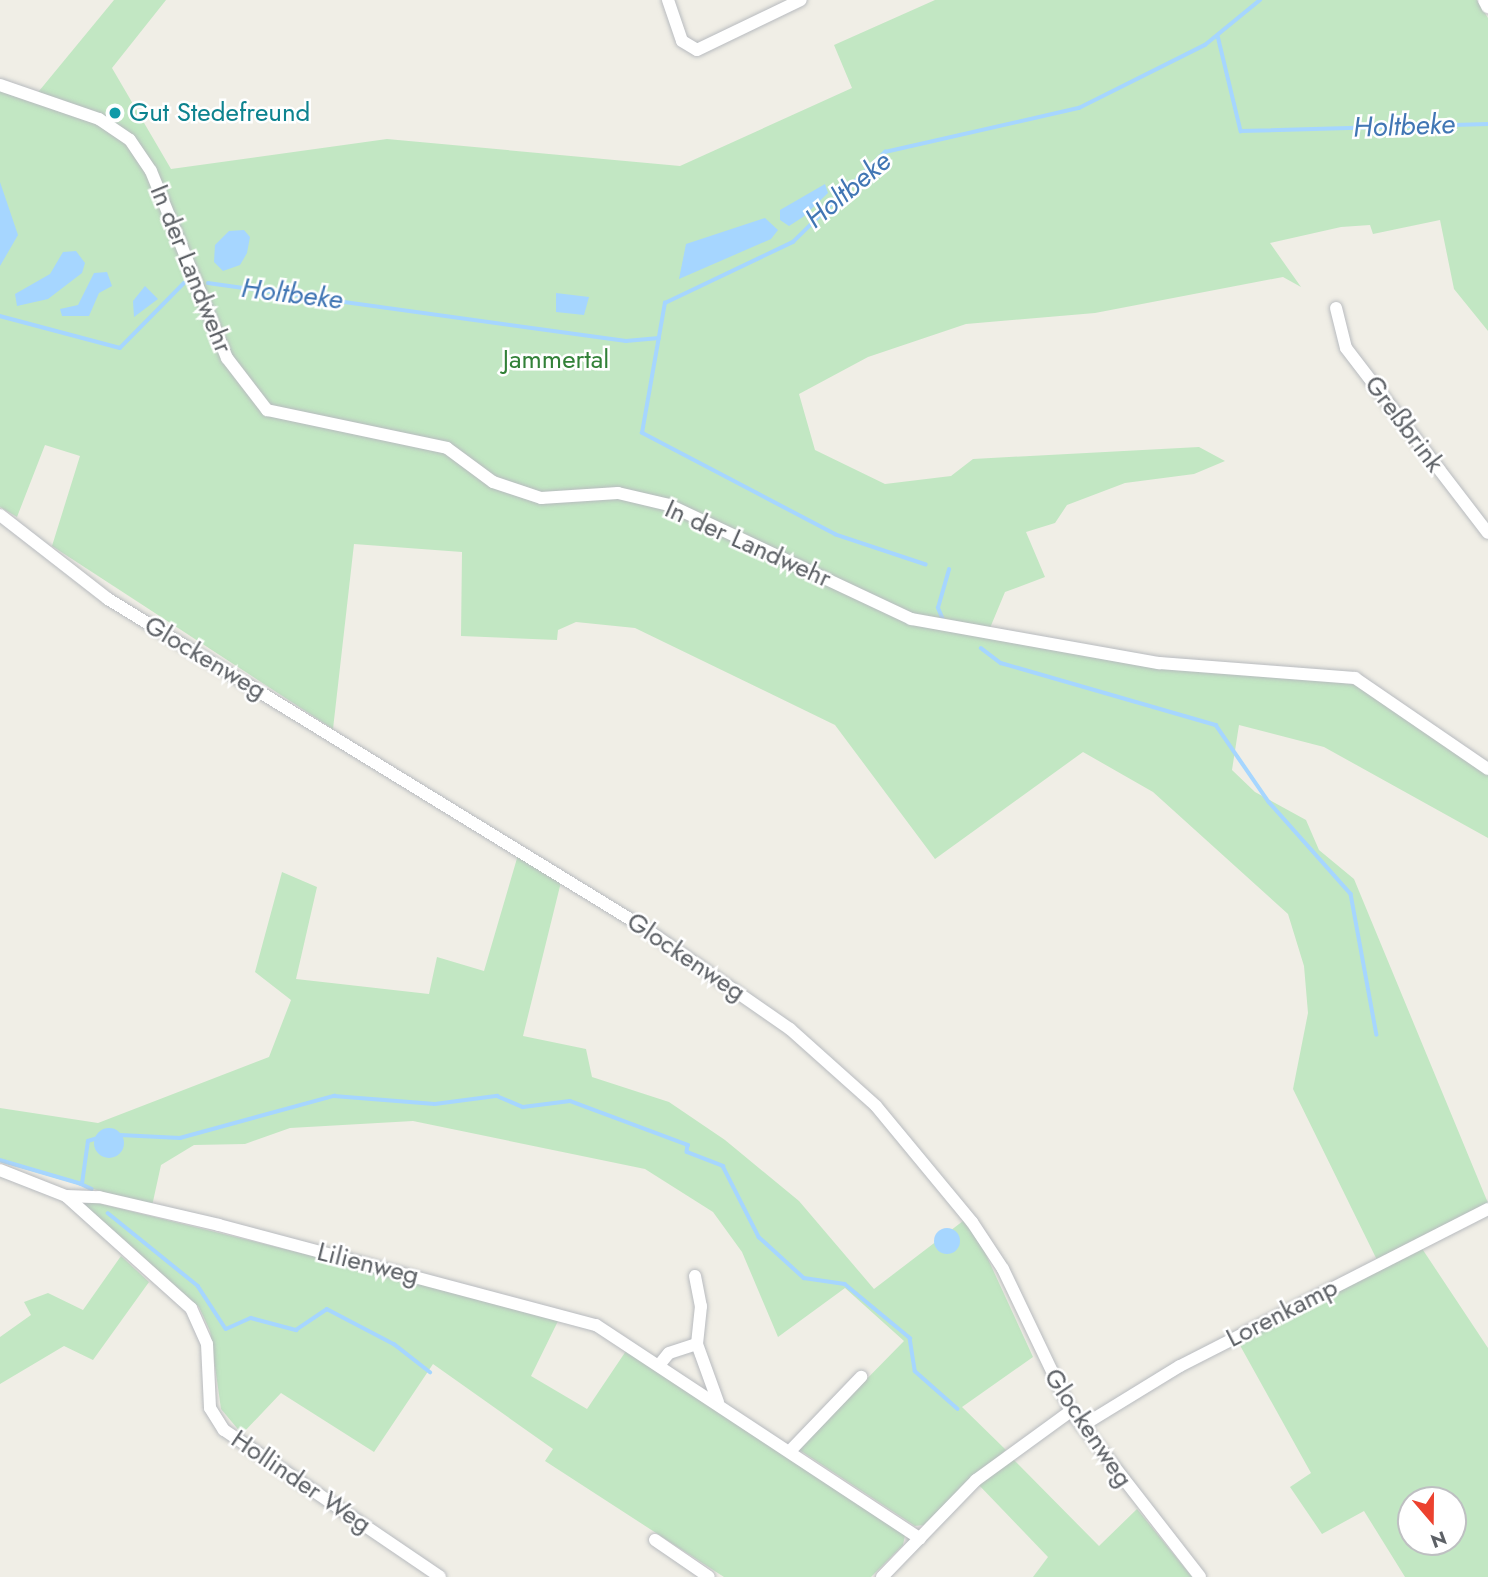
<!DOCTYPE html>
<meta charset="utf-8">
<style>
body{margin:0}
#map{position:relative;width:1488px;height:1577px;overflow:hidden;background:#f0eee6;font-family:Jost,sans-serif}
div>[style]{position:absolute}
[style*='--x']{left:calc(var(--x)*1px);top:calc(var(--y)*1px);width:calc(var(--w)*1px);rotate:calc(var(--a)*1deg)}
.green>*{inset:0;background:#c2e7c3}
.water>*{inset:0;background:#a6d6ff}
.round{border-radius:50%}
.stream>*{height:3.5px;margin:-1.75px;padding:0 1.75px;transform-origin:1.75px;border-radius:1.75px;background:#a6d6ff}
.roads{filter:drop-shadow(0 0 2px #b8bbbf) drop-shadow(0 0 2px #b8bbbf)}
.minor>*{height:12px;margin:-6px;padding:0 6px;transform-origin:6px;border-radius:6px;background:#fff}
.tertiary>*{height:14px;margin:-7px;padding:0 7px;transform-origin:7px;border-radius:7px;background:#fff}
.dots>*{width:19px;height:19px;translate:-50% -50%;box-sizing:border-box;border:4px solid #fff;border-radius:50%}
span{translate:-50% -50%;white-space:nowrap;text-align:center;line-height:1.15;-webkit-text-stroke:5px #fff;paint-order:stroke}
.culture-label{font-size:26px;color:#0d838f}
.left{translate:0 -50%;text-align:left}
.street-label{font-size:26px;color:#5d6166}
.park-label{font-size:26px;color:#328138}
.water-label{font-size:28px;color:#4176b4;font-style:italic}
.north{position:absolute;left:1397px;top:1486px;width:70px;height:70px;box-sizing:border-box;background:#fff;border:2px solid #bec0c2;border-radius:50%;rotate:160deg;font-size:19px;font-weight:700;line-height:28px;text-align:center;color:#5d6166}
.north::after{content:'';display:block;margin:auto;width:24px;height:32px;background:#ec422f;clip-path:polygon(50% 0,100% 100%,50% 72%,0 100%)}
</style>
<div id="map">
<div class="green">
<div style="clip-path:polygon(114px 0,166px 0,112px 68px,171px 169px,387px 139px,680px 166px,852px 88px,834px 45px,935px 0,1477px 0,1488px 18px,1488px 331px,1454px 289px,1440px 220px,1373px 234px,1370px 225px,1341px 227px,1270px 243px,1301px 287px,1283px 277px,1095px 313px,966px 324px,868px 357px,799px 394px,815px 450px,885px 484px,951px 476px,973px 459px,1199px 447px,1225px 461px,1194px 474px,1125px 483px,1067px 505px,1055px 523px,1026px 532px,1045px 577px,1005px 592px,990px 628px,994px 638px,1358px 685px,1488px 773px,1488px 838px,1324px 747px,1239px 725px,1232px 770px,1255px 792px,1306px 820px,1319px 850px,1354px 879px,1488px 1203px,1378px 1262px,1293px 1089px,1308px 1013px,1304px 966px,1288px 914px,1153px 792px,1083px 752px,935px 859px,835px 725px,635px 628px,576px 622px,558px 630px,557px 640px,461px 636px,462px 552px,354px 544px,333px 729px,52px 546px,80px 456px,45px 445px,17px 517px,0 507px,0 91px,30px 102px)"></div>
<div style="clip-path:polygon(518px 855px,561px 882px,523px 1036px,586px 1049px,592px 1077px,669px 1102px,725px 1140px,799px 1201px,874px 1289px,963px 1221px,982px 1246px,1033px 1357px,962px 1407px,1006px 1450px,924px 1525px,915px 1526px,798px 1449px,904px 1341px,845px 1288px,778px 1337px,742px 1252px,713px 1212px,645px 1169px,413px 1121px,290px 1128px,245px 1144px,194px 1145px,161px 1165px,152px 1206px,0 1162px,0 1108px,98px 1123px,269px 1057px,291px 1000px,255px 972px,282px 872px,317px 887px,296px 979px,429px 994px,437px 957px,484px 971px)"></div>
<div style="clip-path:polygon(77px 1198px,560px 1317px,531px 1376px,587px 1409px,626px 1351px,905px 1535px,903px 1545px,871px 1577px,724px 1577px,545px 1461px,553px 1449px,433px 1364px,374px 1452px,281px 1393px,242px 1434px,221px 1409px,210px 1331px,199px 1307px)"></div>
<div style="clip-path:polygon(evenodd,1421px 1247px,1488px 1348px,1488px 1577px,1405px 1577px,1364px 1511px,1322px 1534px,1290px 1487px,1311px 1473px,1237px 1340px,1421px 1247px,1411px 1500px,1453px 1500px,1453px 1542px,1411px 1542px,1411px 1500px)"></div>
<div style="clip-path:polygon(121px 1256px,149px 1282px,93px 1360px,64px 1346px,0 1384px,0 1337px,31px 1315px,24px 1302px,48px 1293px,83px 1310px)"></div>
<div style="clip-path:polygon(1011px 1457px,1099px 1546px,1137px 1509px,1192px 1577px,1033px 1577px,1048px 1557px,977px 1483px)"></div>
</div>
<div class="water">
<div style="clip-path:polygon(0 182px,18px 235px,0 266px)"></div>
<div style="clip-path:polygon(825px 184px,828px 193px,803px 217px,789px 226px,780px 220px,780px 210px)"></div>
<div style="clip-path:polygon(765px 218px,778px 230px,771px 239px,679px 279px,686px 244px)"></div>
<div style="clip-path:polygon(244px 230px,250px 237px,247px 253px,240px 265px,223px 271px,214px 262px,215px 245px,229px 231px)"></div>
<div style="clip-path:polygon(76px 251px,85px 263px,82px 273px,48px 299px,17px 306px,15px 294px,50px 274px,63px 252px)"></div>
<div style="clip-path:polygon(107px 272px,112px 286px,99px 293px,89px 316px,62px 316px,60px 309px,78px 305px,94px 273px)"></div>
<div style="clip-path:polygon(145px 286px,158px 299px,134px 317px,133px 301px)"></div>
<div style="clip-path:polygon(556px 293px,589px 297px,584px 315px,556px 312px)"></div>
<div class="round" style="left:94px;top:1128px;width:30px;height:30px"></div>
<div class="round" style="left:934px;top:1228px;width:26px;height:26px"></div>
</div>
<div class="stream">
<div style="--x:1218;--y:36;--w:98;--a:76.4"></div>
<div style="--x:1241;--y:131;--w:247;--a:-1.6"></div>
<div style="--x:208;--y:283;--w:422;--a:7.9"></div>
<div style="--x:626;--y:341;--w:33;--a:-5"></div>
<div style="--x:0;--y:316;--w:124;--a:14.9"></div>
<div style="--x:120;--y:348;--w:91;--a:-45.4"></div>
<div style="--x:926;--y:565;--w:95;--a:-161.6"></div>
<div style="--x:836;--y:535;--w:219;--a:-152.3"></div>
<div style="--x:642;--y:433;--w:132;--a:-80"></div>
<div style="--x:665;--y:303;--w:142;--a:-25.5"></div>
<div style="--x:793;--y:242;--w:129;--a:-44.4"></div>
<div style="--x:885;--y:152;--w:199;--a:-12.8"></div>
<div style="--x:1079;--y:108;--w:141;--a:-26.6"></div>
<div style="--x:1205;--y:45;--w:71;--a:-39.3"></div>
<div style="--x:943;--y:620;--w:13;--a:-113"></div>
<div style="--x:938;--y:608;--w:40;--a:-74"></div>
<div style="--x:981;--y:648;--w:25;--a:37"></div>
<div style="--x:1001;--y:663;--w:224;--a:16.1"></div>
<div style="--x:1216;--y:725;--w:93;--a:55.5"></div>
<div style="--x:1269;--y:802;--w:123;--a:48.3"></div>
<div style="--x:1351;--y:894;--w:143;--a:79.6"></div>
<div style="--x:120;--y:1135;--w:60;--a:2.9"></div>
<div style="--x:180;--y:1138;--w:160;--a:-15.3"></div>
<div style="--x:334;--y:1096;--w:101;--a:4.5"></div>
<div style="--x:435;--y:1104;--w:63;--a:-7.4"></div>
<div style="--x:497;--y:1096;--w:28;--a:23"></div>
<div style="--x:523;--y:1107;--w:47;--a:-7.3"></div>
<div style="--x:570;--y:1101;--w:126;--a:20.4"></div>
<div style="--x:688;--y:1145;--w:7;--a:98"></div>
<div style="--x:687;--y:1152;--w:39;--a:21"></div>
<div style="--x:723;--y:1166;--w:80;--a:63.1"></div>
<div style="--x:759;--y:1237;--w:61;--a:42.3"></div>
<div style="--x:804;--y:1278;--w:41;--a:8.3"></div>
<div style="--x:845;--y:1284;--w:85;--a:39.7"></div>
<div style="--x:910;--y:1338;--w:33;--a:81"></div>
<div style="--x:915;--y:1371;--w:57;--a:41.5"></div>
<div style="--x:0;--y:1160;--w:85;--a:16.3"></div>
<div style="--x:82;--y:1184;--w:43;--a:-82.1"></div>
<div style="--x:88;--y:1141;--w:10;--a:-17"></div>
<div style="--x:79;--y:1183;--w:14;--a:25"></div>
<div style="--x:108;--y:1213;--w:116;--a:39"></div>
<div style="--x:198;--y:1286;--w:51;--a:56.9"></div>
<div style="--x:226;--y:1329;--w:27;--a:-24"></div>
<div style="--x:251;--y:1318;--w:47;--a:14.9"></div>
<div style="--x:296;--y:1330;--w:37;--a:-34"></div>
<div style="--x:327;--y:1309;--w:76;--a:27.6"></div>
<div style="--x:394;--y:1344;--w:46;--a:37.9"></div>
</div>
<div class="roads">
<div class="minor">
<div style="--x:668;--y:0;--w:43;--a:71.1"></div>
<div style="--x:682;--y:41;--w:17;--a:31"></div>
<div style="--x:697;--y:50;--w:115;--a:-25.7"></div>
<div style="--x:0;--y:85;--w:105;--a:19"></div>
<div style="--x:99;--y:119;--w:37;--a:34"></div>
<div style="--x:130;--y:140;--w:37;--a:56"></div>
<div style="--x:151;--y:171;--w:202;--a:67.9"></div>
<div style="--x:227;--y:358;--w:66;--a:52.4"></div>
<div style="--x:267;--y:410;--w:184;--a:11.9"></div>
<div style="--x:447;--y:448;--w:57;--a:36.5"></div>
<div style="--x:493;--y:482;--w:51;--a:18.4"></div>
<div style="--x:541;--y:498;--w:77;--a:-3.7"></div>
<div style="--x:618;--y:493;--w:52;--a:13.2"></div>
<div style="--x:669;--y:505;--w:268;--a:25.2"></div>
<div style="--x:911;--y:619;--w:252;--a:10.1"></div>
<div style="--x:1159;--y:663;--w:197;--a:4.4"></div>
<div style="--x:1355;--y:678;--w:161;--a:34.4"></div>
<div style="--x:1336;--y:308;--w:41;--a:76"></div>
<div style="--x:1346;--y:348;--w:233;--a:52.5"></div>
<div style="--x:0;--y:515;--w:137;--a:37.9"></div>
<div style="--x:108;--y:599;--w:631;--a:31.52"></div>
<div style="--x:646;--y:929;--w:175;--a:34.8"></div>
<div style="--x:790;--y:1029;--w:115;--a:41.8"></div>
<div style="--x:876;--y:1106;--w:151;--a:50.4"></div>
<div style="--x:972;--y:1222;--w:56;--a:56.6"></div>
<div style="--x:1003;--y:1269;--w:157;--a:64.4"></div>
<div style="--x:1071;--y:1411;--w:210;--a:52.1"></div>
<div style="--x:0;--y:1170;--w:71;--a:21.5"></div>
<div style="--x:66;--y:1196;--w:168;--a:41.9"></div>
<div style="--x:191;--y:1308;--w:39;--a:66"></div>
<div style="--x:207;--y:1344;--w:64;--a:87.3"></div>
<div style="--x:210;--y:1408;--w:26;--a:58"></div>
<div style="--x:224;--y:1430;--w:261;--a:34.2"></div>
<div style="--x:66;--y:1196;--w:33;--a:2"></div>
<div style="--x:99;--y:1197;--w:123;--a:13.1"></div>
<div style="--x:219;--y:1225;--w:390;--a:14.9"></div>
<div style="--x:596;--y:1325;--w:388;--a:33.4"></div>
<div style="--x:695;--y:1276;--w:31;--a:79"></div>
<div style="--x:701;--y:1306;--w:38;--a:96"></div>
<div style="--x:697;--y:1344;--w:62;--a:70.1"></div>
<div style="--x:660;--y:1364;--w:14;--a:-51"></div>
<div style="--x:669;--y:1353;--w:29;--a:-18"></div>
<div style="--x:1082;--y:1426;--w:115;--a:-31.5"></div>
<div style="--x:1180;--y:1366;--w:346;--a:-27"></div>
<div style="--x:790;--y:1451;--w:103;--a:-46.2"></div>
<div style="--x:655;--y:1540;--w:65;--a:34.4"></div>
<div style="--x:882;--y:1577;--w:135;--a:-45.9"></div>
<div style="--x:976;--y:1480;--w:117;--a:-36"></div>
</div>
<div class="tertiary">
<div style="--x:1485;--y:0;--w:7;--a:63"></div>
</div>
</div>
<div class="dots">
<div style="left:115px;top:113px;background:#0f9aa8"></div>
</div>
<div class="culture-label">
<span class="left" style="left:129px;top:113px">Gut Stedefreund</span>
</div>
<div class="street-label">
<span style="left:191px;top:269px;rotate:68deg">In der Landwehr</span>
<span style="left:1404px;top:424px;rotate:53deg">Greßbrink</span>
<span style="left:748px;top:544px;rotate:24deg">In der Landwehr</span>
<span style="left:205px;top:658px;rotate:31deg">Glockenweg</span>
<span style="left:686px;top:957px;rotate:34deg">Glockenweg</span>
<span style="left:368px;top:1264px;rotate:14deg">Lilienweg</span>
<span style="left:1282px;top:1313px;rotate:-27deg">Lorenkamp</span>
<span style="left:1088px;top:1428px;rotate:56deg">Glockenweg</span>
<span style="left:301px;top:1482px;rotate:34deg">Hollinder Weg</span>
</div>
<div class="park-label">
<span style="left:556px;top:360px">Jammertal</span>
</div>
<div class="water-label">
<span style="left:1404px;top:126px;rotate:-2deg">Holtbeke</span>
<span style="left:848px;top:190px;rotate:-40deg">Holtbeke</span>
<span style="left:292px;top:294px;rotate:7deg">Holtbeke</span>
</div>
<div class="north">N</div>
</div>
